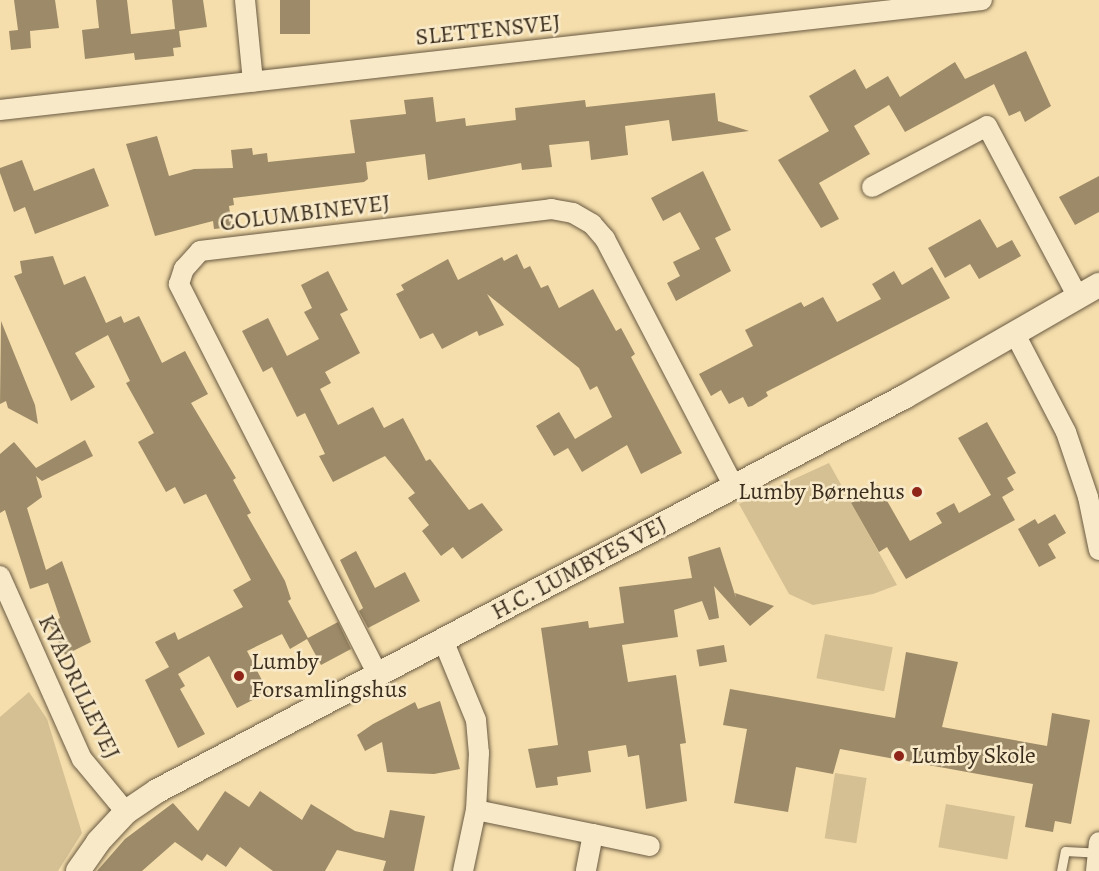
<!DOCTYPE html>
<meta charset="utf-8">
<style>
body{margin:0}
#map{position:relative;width:1099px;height:871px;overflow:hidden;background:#f5deac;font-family:Alegreya,serif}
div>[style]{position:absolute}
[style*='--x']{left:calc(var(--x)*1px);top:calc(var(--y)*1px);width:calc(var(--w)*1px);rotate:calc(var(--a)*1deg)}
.green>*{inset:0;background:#d5c094;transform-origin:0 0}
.building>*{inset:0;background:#9c8a68;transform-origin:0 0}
.roads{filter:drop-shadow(0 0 2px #6a5a42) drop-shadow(0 0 2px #6a5a42)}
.service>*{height:9px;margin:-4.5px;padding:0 4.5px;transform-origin:4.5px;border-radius:4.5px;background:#f8eac9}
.minor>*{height:20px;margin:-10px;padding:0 10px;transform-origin:10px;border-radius:10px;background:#f8eac9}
.tertiary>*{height:24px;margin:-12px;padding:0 12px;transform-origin:12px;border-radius:12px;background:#f8eac9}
.dots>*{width:16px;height:16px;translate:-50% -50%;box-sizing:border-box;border:3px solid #f8eac9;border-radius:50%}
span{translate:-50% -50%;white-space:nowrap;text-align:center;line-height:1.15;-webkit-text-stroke:5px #f8eac9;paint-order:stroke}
.street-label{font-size:24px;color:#3b2e1e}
.poi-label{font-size:24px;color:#3b2e1e}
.right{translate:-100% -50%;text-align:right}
.left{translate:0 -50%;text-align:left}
</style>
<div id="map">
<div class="green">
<div style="clip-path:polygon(829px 463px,897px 585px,873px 594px,813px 605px,789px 594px,739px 504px)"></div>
<div style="left:825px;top:634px;width:69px;height:45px;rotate:11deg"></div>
<div style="clip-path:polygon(29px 692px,47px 719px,82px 833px,58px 871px,0 871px,0 717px)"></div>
<div style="left:835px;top:773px;width:32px;height:66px;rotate:9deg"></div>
<div style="left:946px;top:804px;width:70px;height:44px;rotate:10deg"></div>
</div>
<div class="building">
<div style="clip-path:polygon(14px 0,55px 0,59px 28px,30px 31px,31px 48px,11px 50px,9px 31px,18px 30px)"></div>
<div style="clip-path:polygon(96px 0,127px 0,131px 34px,175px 29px,172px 0,203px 0,207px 27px,179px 31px,181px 47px,173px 48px,174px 56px,135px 60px,134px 53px,85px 59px,82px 30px,99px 28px)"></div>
<div style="left:280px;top:0;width:30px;height:34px"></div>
<div style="clip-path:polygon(1026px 51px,1051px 106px,1025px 122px,1020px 111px,1009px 116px,994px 84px,905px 132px,889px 105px,854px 126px,870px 154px,819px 183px,839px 219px,821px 228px,778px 160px,829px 131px,809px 96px,855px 69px,866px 89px,888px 76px,900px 97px,955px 62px,965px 79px)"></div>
<div style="clip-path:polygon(715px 93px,718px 121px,749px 131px,672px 141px,669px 120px,625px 126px,628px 155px,591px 160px,589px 141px,549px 145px,552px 167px,522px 170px,521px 163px,428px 180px,425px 154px,366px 162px,368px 179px,364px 182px,233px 198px,234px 205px,229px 206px,232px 227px,214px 229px,213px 221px,155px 236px,126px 144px,157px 136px,169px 176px,194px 169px,233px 168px,231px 150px,252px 148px,253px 155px,267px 153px,268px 162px,355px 153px,350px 120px,406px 114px,404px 100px,433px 97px,436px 122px,465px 118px,466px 126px,516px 120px,515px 108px,585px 100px,586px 107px)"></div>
<div style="clip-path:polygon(22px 160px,34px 191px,94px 168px,109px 206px,35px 234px,25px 207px,14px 212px,0 173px,0 168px)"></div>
<div style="clip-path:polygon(703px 171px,731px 230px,715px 238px,731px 271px,676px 301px,667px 283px,680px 276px,673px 262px,700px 249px,680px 212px,663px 221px,651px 198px)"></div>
<div style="clip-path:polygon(1099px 176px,1099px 212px,1075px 225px,1059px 197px)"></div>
<div style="clip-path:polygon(980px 219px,997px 248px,1012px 240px,1021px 256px,979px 279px,970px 264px,945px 278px,928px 248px)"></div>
<div style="clip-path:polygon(517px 254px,524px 269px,530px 266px,541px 288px,548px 285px,559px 308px,593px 289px,616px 331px,621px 328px,635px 354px,631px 357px,682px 453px,641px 474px,627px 445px,582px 472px,568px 448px,554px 456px,536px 426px,559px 412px,575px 439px,612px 417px,597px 386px,590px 390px,579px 368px,487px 294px,504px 325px,479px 336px,477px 331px,442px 349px,433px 333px,420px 339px,396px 294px,404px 290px,401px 285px,448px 259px,458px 280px,502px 257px,504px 261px)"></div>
<div style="clip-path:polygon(53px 256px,64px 285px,85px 276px,106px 323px,121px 316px,124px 323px,139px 316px,162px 363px,185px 351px,208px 394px,191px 403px,236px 478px,233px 480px,251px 513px,247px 515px,285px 581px,291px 599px,288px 601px,308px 638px,338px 622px,351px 649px,321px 665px,307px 639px,290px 649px,282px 634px,247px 651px,268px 692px,237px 708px,209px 656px,178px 674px,185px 686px,180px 689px,205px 734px,178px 748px,145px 680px,169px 667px,155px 642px,175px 632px,178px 640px,243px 607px,233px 590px,251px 580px,206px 494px,184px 504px,175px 487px,166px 492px,138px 442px,154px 433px,126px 383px,130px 381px,108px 335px,75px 353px,95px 387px,71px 401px,14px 276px,22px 273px,20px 261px)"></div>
<div style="clip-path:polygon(932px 267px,950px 298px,766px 392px,768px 396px,752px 406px,748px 407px,743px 397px,729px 404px,721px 390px,711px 396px,699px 374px,753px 346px,745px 330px,801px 302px,804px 307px,823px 297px,837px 322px,881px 299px,872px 284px,894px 271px,902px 285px)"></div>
<div style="clip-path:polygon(328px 271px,348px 310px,340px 314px,360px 353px,325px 372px,331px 383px,320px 389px,338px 425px,373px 407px,384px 428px,403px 418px,426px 461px,430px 459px,469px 510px,482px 503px,503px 530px,462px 559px,453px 547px,441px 556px,422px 531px,429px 525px,408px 498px,415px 493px,385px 456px,333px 482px,319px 456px,325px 454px,305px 413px,297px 417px,272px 367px,263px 372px,242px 331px,268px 318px,287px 356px,319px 339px,304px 312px,312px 308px,301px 285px)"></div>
<div style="clip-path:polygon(1px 321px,35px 405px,38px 424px,8px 408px,6px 401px,0 404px)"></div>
<div style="clip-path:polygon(987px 422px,1016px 473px,1007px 478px,1014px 490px,1002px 497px,1015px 520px,906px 579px,887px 547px,879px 552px,850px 501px,878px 485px,910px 541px,942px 523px,936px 513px,954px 503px,959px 513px,991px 495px,958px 438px)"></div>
<div style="clip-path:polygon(85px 440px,93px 456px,42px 481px,36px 476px,42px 497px,27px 508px,46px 570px,62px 561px,91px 642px,65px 655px,49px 624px,60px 618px,48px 583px,30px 589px,5px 510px,0 513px,0 454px,14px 442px,36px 468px)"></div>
<div style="clip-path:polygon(1055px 514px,1066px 533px,1048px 544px,1056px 558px,1039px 567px,1018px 529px,1035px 519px,1038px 524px)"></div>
<div style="clip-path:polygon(720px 547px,736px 598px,735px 593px,774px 606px,750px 626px,714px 586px,719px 618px,709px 620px,702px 601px,674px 610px,678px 637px,622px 645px,628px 682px,676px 675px,686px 743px,680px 744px,687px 801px,646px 809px,639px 755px,628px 757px,626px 745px,588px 751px,591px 772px,557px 777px,558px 785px,536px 788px,528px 749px,558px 745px,541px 628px,588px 621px,589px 628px,624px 623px,619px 587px,692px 578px,688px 557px)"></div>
<div style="clip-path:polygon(356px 551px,375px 588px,405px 572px,420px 601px,368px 628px,359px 611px,363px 608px,340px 560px)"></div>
<div style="left:724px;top:645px;width:17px;height:28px;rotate:80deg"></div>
<div style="clip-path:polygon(906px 652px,958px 662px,942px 727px,1047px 746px,1052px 713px,1090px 720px,1071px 824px,1055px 821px,1053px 832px,1025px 827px,1033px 784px,840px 749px,833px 774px,796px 767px,788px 812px,734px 803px,747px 729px,723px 725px,730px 689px,895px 718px)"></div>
<div style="clip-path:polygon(440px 701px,460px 769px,434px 774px,387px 772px,382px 742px,365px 751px,357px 735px,373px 724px,415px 702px,418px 709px)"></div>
<div style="clip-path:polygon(225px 791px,249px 807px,260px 791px,302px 820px,311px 804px,355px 831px,384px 838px,390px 810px,425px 816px,414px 871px,383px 871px,386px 861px,337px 850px,325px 871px,273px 871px,240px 847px,226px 867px,207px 854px,202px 861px,175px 842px,142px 871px,97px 871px,125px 839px,173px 803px,198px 831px)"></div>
</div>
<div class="roads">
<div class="service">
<div style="--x:1061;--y:871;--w:20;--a:-79"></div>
<div style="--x:1065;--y:851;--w:33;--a:3"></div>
</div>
<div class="minor">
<div style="--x:245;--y:0;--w:82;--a:84.4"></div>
<div style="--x:0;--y:110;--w:988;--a:-6.39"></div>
<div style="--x:872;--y:187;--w:130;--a:-27.9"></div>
<div style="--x:987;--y:126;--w:194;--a:62"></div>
<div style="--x:1015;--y:334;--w:110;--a:62.5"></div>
<div style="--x:1066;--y:432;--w:69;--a:71.3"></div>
<div style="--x:1088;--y:497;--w:54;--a:78.3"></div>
<div style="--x:0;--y:576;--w:201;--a:65.9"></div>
<div style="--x:82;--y:759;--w:69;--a:50.3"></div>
<div style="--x:443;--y:640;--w:87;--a:67.6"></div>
<div style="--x:476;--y:720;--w:33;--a:85"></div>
<div style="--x:479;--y:753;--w:57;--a:93"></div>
<div style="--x:476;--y:810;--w:119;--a:11.6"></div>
<div style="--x:593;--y:834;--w:38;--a:101"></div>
<div style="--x:378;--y:675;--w:439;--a:-117"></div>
<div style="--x:179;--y:284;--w:16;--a:-72"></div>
<div style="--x:184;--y:269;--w:24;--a:-48"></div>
<div style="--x:200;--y:251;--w:354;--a:-6.8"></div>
<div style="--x:551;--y:209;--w:22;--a:10"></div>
<div style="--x:573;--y:213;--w:22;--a:30"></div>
<div style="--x:592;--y:224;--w:20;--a:49"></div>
<div style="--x:605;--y:239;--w:280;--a:62.5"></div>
<div style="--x:593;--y:834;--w:58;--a:11.9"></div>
<div style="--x:463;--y:871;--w:62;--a:-78"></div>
<div style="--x:1096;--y:871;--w:29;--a:-84"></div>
</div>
<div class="tertiary">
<div style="--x:78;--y:871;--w:35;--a:-55"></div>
<div style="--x:98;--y:842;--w:41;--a:-47"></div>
<div style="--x:126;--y:812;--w:37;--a:-34"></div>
<div style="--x:157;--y:791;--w:845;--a:-27.81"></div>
<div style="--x:904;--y:397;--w:225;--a:-29.9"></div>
</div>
</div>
<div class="dots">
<div style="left:917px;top:492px;background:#8f2418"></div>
<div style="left:239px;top:676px;background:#8f2418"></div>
<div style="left:899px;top:756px;background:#8f2418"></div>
</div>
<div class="street-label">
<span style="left:488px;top:30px;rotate:-6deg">SLETTENSVEJ</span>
<span style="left:305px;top:213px;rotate:-7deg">COLUMBINEVEJ</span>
<span style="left:579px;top:568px;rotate:-28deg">H.C. LUMBYES VEJ</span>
<span style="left:79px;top:687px;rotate:64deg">KVADRILLEVEJ</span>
</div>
<div class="poi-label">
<span class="right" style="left:905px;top:492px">Lumby Børnehus</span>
<span class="left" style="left:251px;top:676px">Lumby<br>Forsamlingshus</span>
<span class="left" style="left:911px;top:756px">Lumby Skole</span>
</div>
</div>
